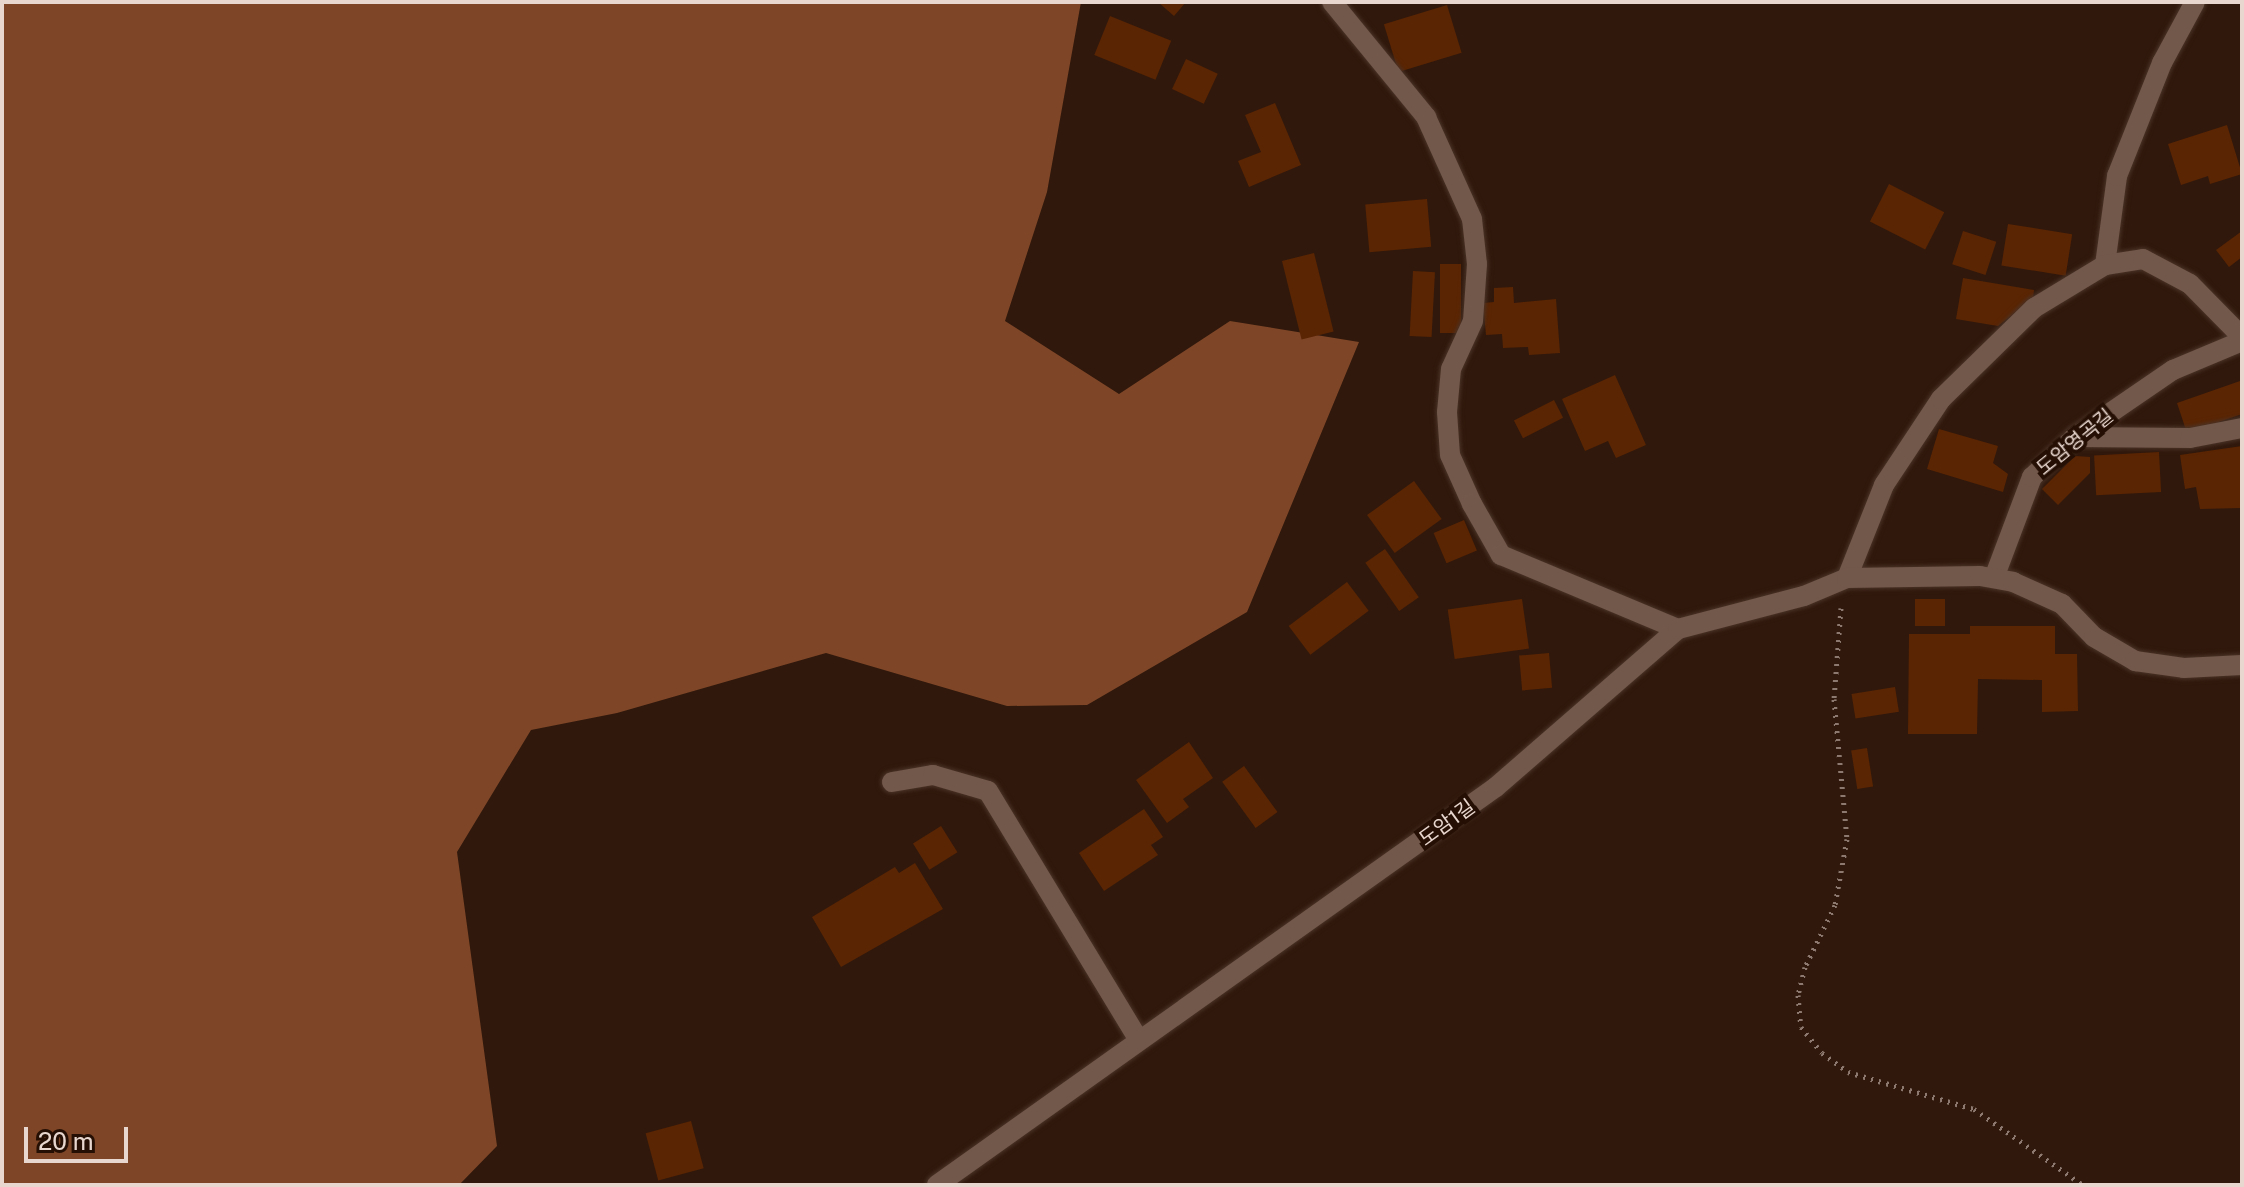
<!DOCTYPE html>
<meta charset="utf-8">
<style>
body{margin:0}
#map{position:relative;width:2244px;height:1187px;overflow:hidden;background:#30180c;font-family:"Public Sans","Noto Sans KR",sans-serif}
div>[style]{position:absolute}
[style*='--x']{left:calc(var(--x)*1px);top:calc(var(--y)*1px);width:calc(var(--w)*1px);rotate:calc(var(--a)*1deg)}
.forest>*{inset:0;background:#7e4627}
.building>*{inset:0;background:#5a2503;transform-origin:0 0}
.path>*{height:5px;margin-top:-2.5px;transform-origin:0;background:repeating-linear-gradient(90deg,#8d796f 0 2px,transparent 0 8px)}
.roads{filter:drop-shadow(0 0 2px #4a3327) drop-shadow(0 0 2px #4a3327)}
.minor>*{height:20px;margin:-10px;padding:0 10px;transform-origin:10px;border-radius:10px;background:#72584b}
span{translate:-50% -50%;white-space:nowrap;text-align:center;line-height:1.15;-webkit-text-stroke:8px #250f04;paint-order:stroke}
.street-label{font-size:20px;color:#e8d7cf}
.frame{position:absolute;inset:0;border:4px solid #e8d7cf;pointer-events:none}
.scale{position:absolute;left:24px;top:1127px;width:104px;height:36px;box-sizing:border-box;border:4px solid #e8d7cf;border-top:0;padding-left:10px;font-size:24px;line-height:28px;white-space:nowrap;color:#e8d7cf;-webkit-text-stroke:6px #250f04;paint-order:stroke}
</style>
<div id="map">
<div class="forest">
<div style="clip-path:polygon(2px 2px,1081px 2px,1047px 192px,1005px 321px,1119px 394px,1230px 321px,1359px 342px,1247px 612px,1087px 705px,1007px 706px,826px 653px,617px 713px,531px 730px,457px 852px,497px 1146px,459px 1185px,2px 1185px)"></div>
</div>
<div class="building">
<div style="clip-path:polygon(1158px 2px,1186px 2px,1174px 16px)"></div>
<div style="left:1447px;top:5px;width:50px;height:66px;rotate:73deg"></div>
<div style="left:1110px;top:16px;width:66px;height:42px;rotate:22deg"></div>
<div style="left:1186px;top:59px;width:35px;height:33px;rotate:25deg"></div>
<div style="clip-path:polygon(1275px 103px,1301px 165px,1249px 187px,1238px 161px,1261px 152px,1245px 115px)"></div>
<div style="clip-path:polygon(2227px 125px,2242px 174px,2210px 184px,2208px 176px,2181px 185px,2168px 144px)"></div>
<div style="left:1889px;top:184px;width:62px;height:42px;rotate:27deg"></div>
<div style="left:1427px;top:199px;width:48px;height:62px;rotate:85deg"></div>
<div style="left:2008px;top:224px;width:65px;height:42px;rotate:9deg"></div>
<div style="left:1963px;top:231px;width:35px;height:35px;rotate:18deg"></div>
<div style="clip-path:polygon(2242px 231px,2242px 257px,2229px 267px,2216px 250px)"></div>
<div style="left:1314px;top:253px;width:81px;height:33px;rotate:76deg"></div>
<div style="left:1440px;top:264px;width:21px;height:69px"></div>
<div style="left:1413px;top:271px;width:22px;height:65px;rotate:3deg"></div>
<div style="clip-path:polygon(1963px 278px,2034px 290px,2033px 298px,1998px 326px,1956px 319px)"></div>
<div style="clip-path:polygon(1513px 287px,1514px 303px,1556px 299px,1560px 353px,1529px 355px,1528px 347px,1503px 348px,1502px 334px,1486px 335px,1483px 303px,1494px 302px,1494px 288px)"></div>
<div style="clip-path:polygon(1615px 375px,1646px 445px,1616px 458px,1608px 441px,1585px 451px,1562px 399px)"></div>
<div style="clip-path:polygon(2240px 381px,2242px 414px,2187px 433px,2177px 403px)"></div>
<div style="left:1554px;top:400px;width:20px;height:45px;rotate:63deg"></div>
<div style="clip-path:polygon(1939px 429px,1998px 446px,1993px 463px,2008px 474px,2003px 492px,1927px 469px)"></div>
<div style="clip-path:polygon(2242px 446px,2242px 508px,2200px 509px,2196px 487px,2185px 489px,2180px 455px)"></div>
<div style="left:2159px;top:452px;width:40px;height:65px;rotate:87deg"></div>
<div style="clip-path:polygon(2075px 456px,2090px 457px,2090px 473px,2058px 505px,2042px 489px)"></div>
<div style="left:1414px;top:481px;width:47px;height:58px;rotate:54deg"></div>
<div style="left:1464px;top:520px;width:33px;height:33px;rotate:67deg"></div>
<div style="left:1385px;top:549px;width:59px;height:24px;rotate:55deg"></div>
<div style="left:1347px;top:582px;width:36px;height:73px;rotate:53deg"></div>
<div style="left:1522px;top:599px;width:50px;height:75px;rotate:82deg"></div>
<div style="left:1915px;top:599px;width:30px;height:27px"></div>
<div style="clip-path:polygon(1970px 626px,2055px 626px,2055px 654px,2077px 654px,2078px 711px,2042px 712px,2042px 680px,1978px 679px,1977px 734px,1908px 734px,1909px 634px,1970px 634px)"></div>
<div style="left:1549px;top:653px;width:35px;height:30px;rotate:85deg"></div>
<div style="left:1895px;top:687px;width:25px;height:44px;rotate:81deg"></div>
<div style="clip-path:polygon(1189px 742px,1213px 778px,1183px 799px,1189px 807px,1167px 823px,1136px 780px)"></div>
<div style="left:1867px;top:748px;width:39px;height:16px;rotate:81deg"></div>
<div style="left:1244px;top:766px;width:57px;height:27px;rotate:54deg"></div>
<div style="clip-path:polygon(1144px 809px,1163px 837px,1151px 845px,1158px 855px,1104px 891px,1079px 853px)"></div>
<div style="left:941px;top:826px;width:31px;height:33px;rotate:58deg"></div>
<div style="clip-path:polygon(915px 863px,943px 909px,841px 967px,812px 917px,895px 867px,899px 873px)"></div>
<div style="left:691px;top:1121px;width:49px;height:47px;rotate:75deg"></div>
</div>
<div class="path">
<div style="--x:1841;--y:608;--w:91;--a:94.4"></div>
<div style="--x:1834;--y:699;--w:141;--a:84.7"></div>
<div style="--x:1847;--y:839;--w:67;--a:100.3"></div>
<div style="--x:1835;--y:905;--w:69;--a:115.8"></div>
<div style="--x:1805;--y:967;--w:29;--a:104"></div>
<div style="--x:1798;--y:995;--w:32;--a:85"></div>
<div style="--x:1801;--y:1027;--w:33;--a:51"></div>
<div style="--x:1822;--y:1053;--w:32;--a:36"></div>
<div style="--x:1848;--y:1072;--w:131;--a:16.4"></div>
<div style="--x:1974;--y:1109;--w:133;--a:34.9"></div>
</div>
<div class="roads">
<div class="minor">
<div style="--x:1332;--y:2;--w:149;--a:50.7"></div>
<div style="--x:1426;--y:117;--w:112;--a:65.7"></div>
<div style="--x:1472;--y:219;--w:45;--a:83.7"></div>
<div style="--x:1477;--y:264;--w:57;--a:94"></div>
<div style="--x:1473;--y:321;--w:53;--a:114.6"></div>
<div style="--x:1451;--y:369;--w:43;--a:95.3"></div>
<div style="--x:1447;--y:412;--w:43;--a:86"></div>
<div style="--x:1450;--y:455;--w:54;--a:65.8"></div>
<div style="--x:1472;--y:504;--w:59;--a:60.4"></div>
<div style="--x:1501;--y:555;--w:192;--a:22.7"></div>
<div style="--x:2105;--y:265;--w:90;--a:-82.3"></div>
<div style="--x:2117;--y:176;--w:122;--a:-68.3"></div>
<div style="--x:2162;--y:63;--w:69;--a:-61.6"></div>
<div style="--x:2075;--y:437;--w:115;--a:0.5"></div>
<div style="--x:2190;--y:438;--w:53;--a:-10.9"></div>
<div style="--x:1847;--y:578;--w:100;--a:-68.3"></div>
<div style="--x:1884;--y:485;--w:103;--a:-56.5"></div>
<div style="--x:1941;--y:399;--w:130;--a:-44.4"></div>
<div style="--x:2034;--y:308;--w:83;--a:-31.2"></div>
<div style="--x:2105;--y:265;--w:38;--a:-9"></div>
<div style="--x:2143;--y:259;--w:53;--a:28"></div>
<div style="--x:2190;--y:284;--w:74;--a:45.5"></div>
<div style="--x:1994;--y:578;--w:108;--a:-69.4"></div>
<div style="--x:2032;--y:477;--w:59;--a:-42.9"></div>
<div style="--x:2075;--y:437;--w:119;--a:-34.4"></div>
<div style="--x:2173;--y:370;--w:75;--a:-22.8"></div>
<div style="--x:892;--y:782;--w:42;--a:-9.7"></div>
<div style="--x:933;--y:775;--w:57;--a:16.2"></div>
<div style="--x:988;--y:791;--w:291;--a:58.8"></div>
<div style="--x:937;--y:1185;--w:686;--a:-35.45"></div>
<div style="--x:1496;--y:787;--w:241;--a:-41"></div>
<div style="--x:1678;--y:629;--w:130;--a:-14.7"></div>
<div style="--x:1804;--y:596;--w:47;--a:-22.7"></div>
<div style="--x:1847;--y:578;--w:133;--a:-0.9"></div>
<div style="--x:1980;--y:576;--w:34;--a:10"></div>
<div style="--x:2013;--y:582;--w:54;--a:24.2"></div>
<div style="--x:2062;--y:604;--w:46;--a:45.9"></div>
<div style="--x:2094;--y:637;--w:48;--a:30.3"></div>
<div style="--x:2135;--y:661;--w:49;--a:8.1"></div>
<div style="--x:2184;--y:668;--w:58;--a:-3"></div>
</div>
</div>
<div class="street-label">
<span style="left:2075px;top:442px;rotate:-39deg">도암영곡길</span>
<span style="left:1447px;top:823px;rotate:-36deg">도암1길</span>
</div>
<div class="frame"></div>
<div class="scale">20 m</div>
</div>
